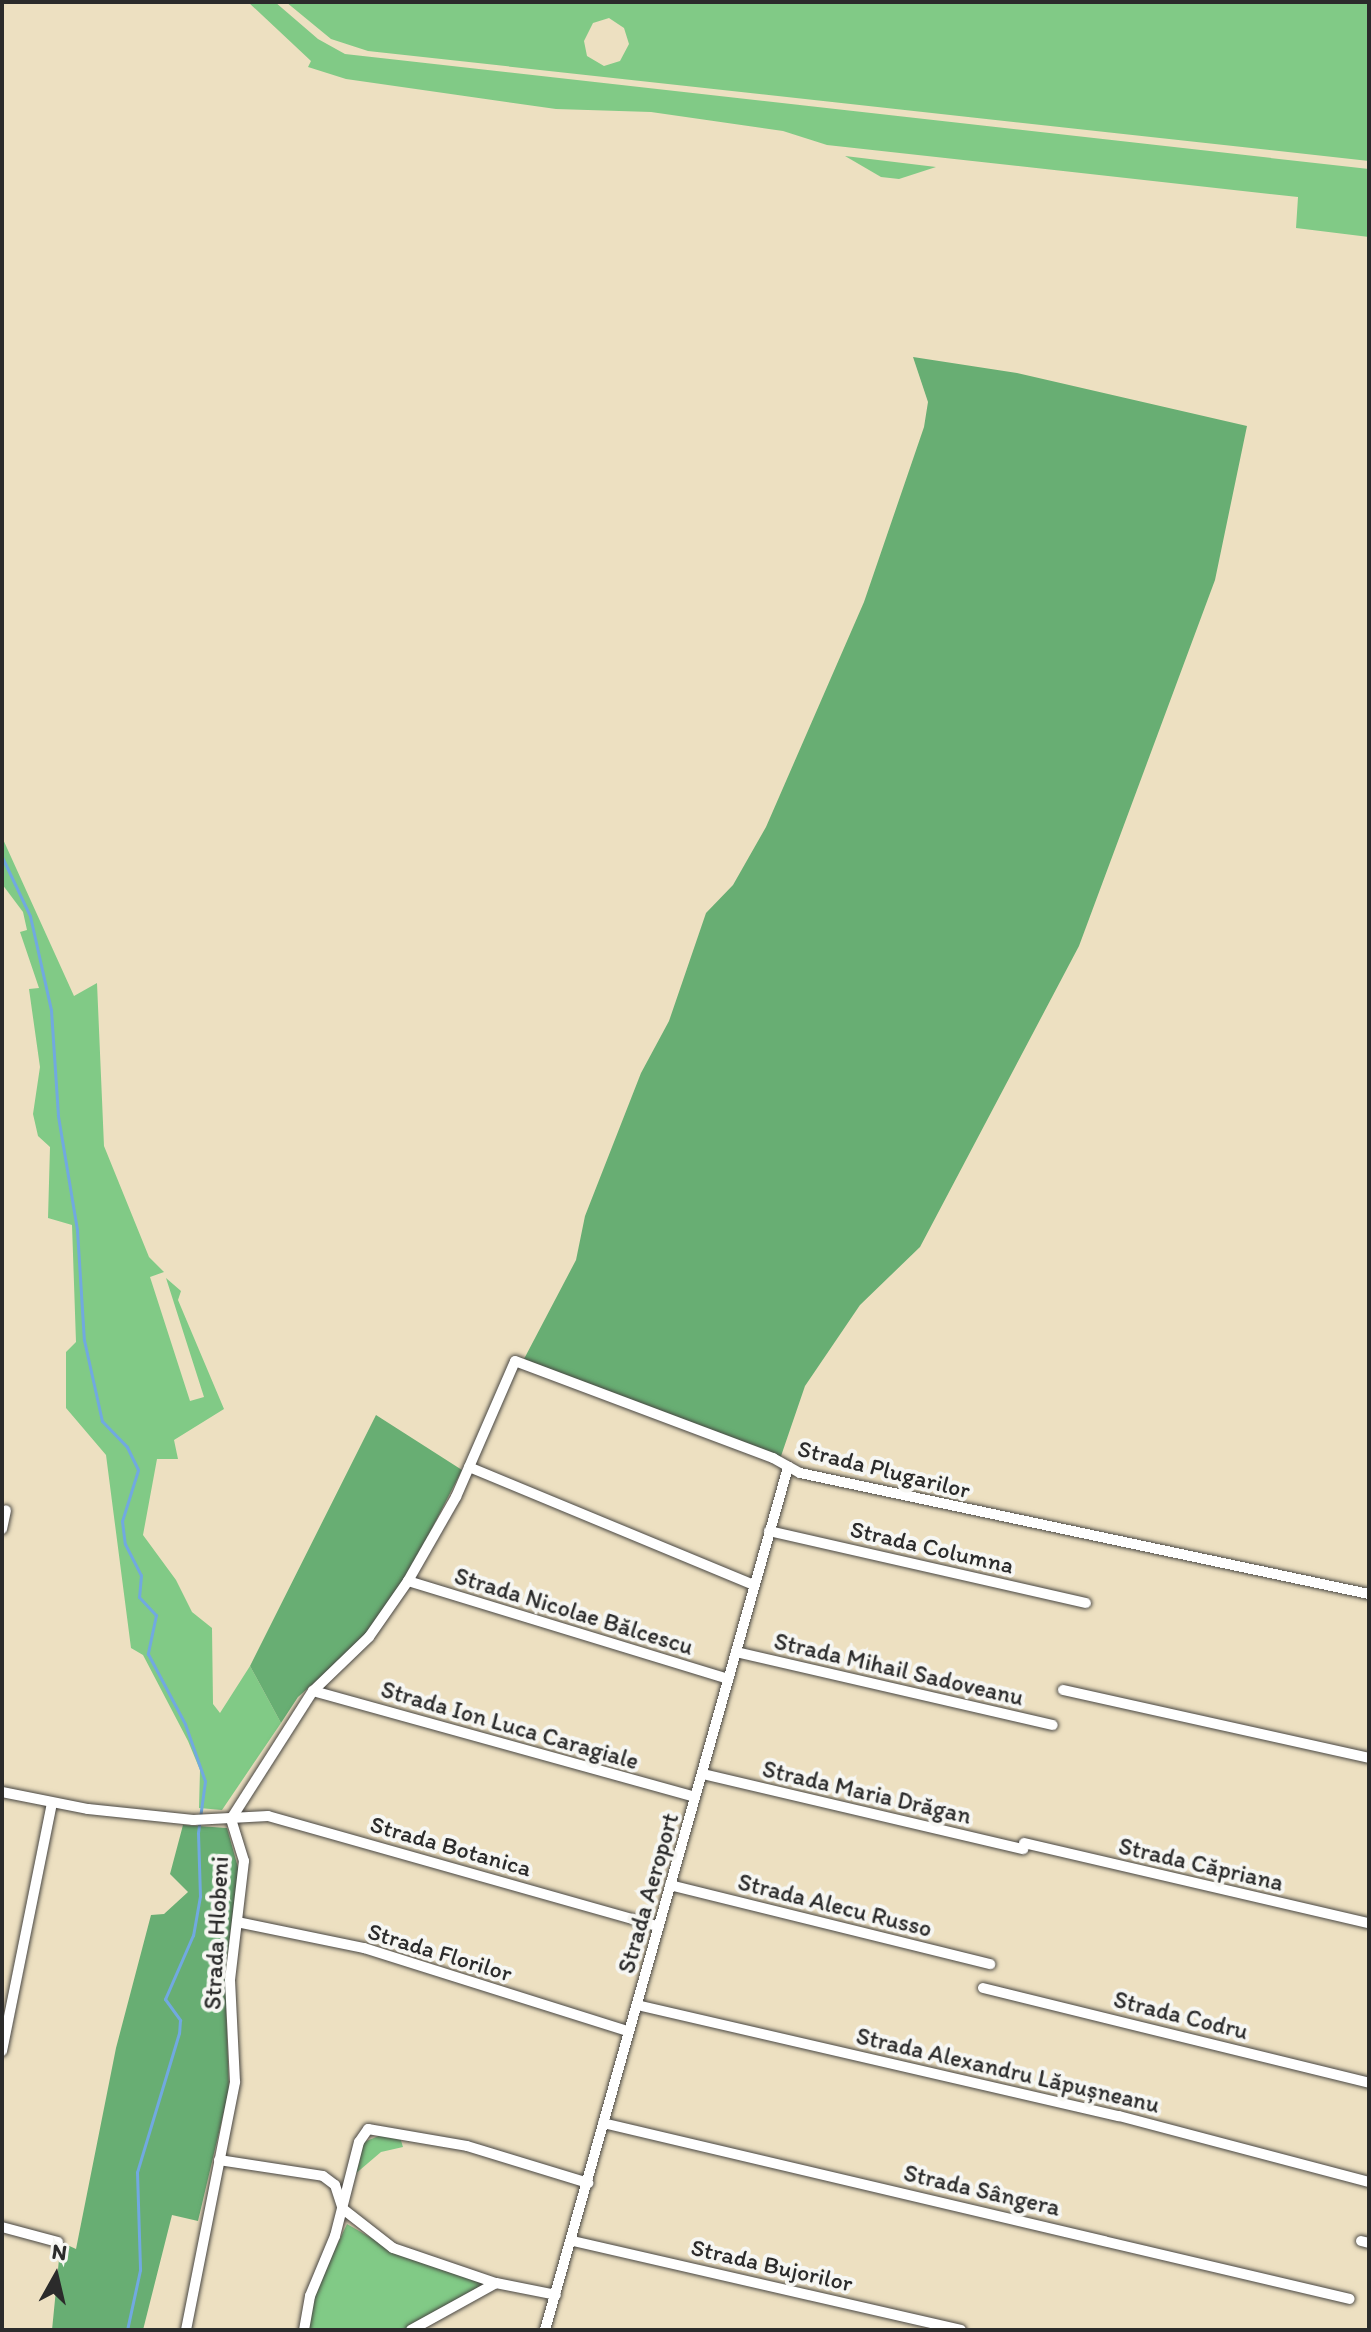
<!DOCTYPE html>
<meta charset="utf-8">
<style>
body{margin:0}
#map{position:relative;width:1371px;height:2332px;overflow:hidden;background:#ede0c1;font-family:Itim,sans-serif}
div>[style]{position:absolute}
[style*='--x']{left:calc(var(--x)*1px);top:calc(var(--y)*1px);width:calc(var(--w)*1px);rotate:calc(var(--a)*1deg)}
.green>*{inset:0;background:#81ca86}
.forest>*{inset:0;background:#68ae73}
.stream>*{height:3px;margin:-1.5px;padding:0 1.5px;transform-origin:1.5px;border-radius:1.5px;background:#71a9e0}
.roads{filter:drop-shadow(0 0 2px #484642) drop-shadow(0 0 2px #484642)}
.minor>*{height:10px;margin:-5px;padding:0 5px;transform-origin:5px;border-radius:5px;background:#fff}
span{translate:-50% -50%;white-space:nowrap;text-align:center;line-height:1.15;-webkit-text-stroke:8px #f6f6f2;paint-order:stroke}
.street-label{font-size:24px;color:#2b2b2b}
.frame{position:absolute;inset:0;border:4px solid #2b2b2b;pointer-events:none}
.north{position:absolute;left:16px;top:2236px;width:80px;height:80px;-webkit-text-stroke:6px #f6f6f2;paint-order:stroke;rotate:8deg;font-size:22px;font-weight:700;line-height:32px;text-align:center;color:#2b2b2b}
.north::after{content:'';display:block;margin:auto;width:28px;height:36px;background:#2b2b2b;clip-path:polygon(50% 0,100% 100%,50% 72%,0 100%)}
</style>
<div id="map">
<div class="green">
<div style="clip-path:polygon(248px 2px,275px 2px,318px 39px,345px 54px,1369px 169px,1369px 237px,1296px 228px,1298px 197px,827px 145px,783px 131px,651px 112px,556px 109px,346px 79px,308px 67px,311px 61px)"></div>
<div style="clip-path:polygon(evenodd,286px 2px,1369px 2px,1369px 161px,368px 51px,331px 39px,286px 2px,609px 18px,624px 28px,629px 44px,620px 61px,604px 66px,587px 56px,584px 41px,593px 23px,609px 18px)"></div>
<div style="clip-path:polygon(845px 156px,936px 167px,899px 179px,881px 177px)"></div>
<div style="clip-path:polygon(2px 837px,74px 996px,97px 983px,104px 1146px,149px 1257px,164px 1272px,150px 1277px,190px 1401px,204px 1397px,166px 1278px,181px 1291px,178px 1300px,224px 1409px,174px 1440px,178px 1459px,157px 1459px,143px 1535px,176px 1580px,192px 1612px,212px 1628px,213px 1704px,220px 1713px,250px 1666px,281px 1723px,222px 1810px,199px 1808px,200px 1770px,188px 1741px,143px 1655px,131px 1648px,106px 1455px,66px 1408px,66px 1352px,76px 1342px,72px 1225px,48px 1218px,50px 1147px,38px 1136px,33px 1114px,40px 1067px,29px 989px,39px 988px,20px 932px,27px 930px,23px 912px,2px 884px)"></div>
<div style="clip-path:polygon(386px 2133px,399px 2134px,403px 2147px,381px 2152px,354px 2175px,364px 2142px)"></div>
<div style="clip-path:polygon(347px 2224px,394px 2251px,485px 2283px,406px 2330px,307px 2330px,314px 2293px)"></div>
</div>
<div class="forest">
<div style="clip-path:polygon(913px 357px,1017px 373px,1247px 426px,1215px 580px,1079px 946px,920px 1247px,860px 1305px,805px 1386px,780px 1459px,524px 1359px,576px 1260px,585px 1216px,641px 1073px,669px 1021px,706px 913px,733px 885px,766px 827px,864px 602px,924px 427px,928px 402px)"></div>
<div style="clip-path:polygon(376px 1415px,462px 1470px,407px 1577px,366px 1637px,298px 1697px,281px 1723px,250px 1666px)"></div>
<div style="clip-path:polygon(183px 1825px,227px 1828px,239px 1871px,225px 1971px,229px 2090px,198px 2221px,172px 2215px,143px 2330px,52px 2330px,60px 2249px,65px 2244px,76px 2249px,116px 2048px,151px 1915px,164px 1914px,188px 1892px,170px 1874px)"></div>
</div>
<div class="stream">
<div style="--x:2;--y:857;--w:65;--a:64.6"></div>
<div style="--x:30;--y:916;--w:96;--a:77.4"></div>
<div style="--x:51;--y:1010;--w:106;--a:86.2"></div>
<div style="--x:58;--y:1116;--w:116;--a:80.5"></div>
<div style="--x:77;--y:1230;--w:110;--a:86.4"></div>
<div style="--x:84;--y:1340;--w:83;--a:77.5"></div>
<div style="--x:102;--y:1421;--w:36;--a:46"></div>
<div style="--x:127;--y:1447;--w:25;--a:64"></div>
<div style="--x:138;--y:1470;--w:53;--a:107.4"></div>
<div style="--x:122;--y:1521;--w:23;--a:83"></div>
<div style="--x:125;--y:1544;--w:35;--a:63"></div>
<div style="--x:141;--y:1575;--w:22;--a:95"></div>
<div style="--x:139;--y:1597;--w:25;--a:47"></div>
<div style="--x:156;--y:1615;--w:40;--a:102"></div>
<div style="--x:148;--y:1654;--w:79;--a:62.1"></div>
<div style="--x:185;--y:1724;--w:60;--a:70.7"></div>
<div style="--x:205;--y:1781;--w:52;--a:97.7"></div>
<div style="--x:198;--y:1833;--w:63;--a:88.2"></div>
<div style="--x:200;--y:1896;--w:40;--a:100"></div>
<div style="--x:193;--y:1935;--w:70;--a:113.6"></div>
<div style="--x:165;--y:1999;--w:26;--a:54"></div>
<div style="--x:180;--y:2020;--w:13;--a:94"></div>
<div style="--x:179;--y:2033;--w:145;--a:106.8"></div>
<div style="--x:137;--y:2172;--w:98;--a:88.2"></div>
<div style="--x:140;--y:2270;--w:61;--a:102.2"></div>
</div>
<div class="roads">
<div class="minor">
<div style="--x:469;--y:1467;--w:308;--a:22.5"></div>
<div style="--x:2;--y:1529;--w:19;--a:-78"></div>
<div style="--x:769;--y:1531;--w:325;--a:12.8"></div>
<div style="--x:408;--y:1581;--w:335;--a:17"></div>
<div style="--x:736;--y:1652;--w:325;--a:13"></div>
<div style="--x:1063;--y:1690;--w:313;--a:12.5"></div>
<div style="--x:313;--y:1691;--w:396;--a:15.5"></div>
<div style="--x:703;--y:1774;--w:329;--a:13.2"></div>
<div style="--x:2;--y:1792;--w:88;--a:11.2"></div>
<div style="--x:88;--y:1809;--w:106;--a:6"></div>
<div style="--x:193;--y:1820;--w:75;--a:-3.1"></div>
<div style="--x:268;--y:1816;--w:406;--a:15.8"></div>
<div style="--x:1024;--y:1843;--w:354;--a:13.1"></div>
<div style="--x:670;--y:1885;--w:330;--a:13.9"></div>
<div style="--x:237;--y:1922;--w:130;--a:11.6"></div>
<div style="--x:364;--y:1948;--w:277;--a:17.5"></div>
<div style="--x:983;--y:1988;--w:398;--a:13.8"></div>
<div style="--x:637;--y:2005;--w:495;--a:13"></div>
<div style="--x:1119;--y:2116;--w:259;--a:14.8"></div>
<div style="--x:2;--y:2051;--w:253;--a:-78.6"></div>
<div style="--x:603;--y:2123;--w:767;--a:13.26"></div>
<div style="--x:219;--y:2160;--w:105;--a:8.7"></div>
<div style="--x:323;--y:2176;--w:15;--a:37"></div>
<div style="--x:335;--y:2185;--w:25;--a:72"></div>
<div style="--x:343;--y:2209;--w:63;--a:38"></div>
<div style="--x:393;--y:2248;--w:109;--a:18.8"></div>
<div style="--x:496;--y:2283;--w:61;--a:11.3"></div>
<div style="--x:2;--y:2227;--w:58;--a:15"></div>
<div style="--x:573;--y:2241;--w:398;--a:12.9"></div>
<div style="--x:1361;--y:2241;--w:8;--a:14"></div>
<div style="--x:186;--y:2330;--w:253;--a:-78.8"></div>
<div style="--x:235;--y:2082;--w:102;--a:-92.8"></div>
<div style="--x:230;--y:1980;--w:120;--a:-83.3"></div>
<div style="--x:244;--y:1861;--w:44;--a:-107.2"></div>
<div style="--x:231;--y:1819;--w:152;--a:-57.4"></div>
<div style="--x:313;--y:1691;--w:78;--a:-44"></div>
<div style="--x:369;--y:1637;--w:68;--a:-55.1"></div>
<div style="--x:408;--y:1581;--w:97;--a:-60.3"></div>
<div style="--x:456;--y:1497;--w:148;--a:-66.5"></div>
<div style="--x:515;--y:1361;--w:276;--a:20.6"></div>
<div style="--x:773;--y:1458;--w:31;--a:29"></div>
<div style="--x:800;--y:1473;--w:582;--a:12.01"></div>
<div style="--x:304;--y:2330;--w:35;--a:-80"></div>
<div style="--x:310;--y:2296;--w:65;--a:-67.4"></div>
<div style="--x:335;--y:2236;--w:97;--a:-75.7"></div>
<div style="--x:359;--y:2142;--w:16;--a:-55"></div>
<div style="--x:368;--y:2129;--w:100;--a:9.7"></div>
<div style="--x:467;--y:2146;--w:127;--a:17"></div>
<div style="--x:411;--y:2330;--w:97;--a:-28.9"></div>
<div style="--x:545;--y:2330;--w:897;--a:-74.27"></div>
</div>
</div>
<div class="street-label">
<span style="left:884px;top:1469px;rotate:14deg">Strada Plugarilor</span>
<span style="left:932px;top:1547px;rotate:13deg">Strada Columna</span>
<span style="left:574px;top:1611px;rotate:17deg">Strada Nicolae Bălcescu</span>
<span style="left:899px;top:1669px;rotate:13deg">Strada Mihail Sadoveanu</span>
<span style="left:510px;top:1725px;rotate:16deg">Strada Ion Luca Caragiale</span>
<span style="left:867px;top:1792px;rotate:13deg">Strada Maria Drăgan</span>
<span style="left:451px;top:1846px;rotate:16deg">Strada Botanica</span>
<span style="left:1201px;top:1864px;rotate:13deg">Strada Căpriana</span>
<span style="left:648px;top:1893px;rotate:-74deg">Strada Aeroport</span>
<span style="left:835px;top:1905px;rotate:14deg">Strada Alecu Russo</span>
<span style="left:216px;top:1933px;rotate:-87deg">Strada Hlobeni</span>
<span style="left:440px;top:1952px;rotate:17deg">Strada Florilor</span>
<span style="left:1181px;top:2015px;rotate:14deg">Strada Codru</span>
<span style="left:1008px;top:2070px;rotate:13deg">Strada Alexandru Lăpușneanu</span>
<span style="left:982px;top:2190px;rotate:13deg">Strada Sângera</span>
<span style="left:772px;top:2265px;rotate:13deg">Strada Bujorilor</span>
</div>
<div class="frame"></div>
<div class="north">N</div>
</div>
